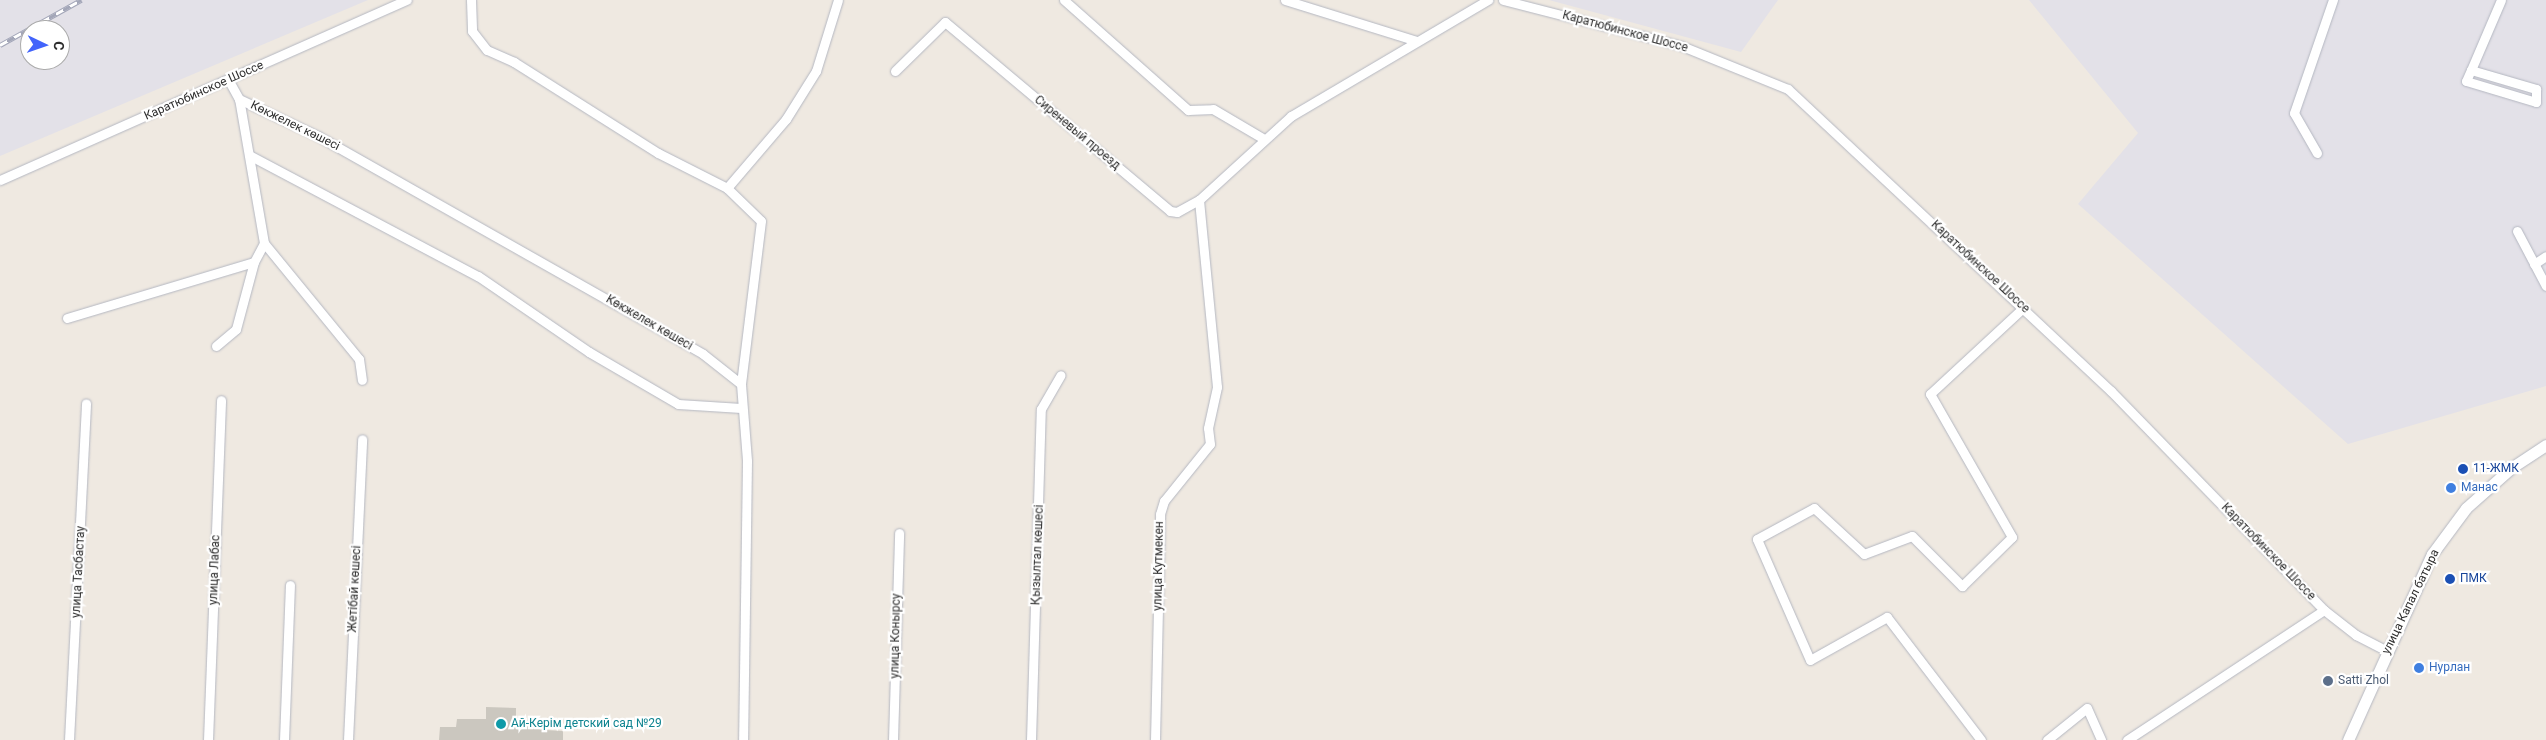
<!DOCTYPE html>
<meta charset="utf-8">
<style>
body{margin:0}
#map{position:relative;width:2546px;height:740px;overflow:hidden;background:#efe9e1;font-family:Roboto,sans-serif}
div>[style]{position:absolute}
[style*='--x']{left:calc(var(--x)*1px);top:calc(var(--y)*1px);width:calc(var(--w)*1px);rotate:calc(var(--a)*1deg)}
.industrial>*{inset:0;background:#e3e1e8}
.building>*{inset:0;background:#cbc7bf}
.roads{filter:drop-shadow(0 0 1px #b4b7c1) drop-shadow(0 0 1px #b4b7c1)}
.street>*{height:9px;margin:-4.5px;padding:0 4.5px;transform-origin:4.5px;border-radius:4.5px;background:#fff}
.secondary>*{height:11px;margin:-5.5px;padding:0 5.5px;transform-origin:5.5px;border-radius:5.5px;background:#fff}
.rail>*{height:4.5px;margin-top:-2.25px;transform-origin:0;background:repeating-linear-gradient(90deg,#fff 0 8px,#a3a6b8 0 16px);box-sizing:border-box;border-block:1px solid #a3a6b8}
.dots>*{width:14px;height:14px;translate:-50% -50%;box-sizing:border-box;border:2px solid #fff;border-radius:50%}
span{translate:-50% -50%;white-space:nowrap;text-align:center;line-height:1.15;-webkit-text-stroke:4.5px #fff;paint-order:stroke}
.street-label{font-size:12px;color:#2e2e2e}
.transit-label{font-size:12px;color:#164399}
.left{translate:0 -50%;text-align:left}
.shop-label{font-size:12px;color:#366cbe}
.service-label{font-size:12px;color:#4e5e75}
.culture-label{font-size:12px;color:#0d838f}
.north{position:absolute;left:20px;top:20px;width:50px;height:50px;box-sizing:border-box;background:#fff;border:1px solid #ababab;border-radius:50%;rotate:93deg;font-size:14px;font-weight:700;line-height:20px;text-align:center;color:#2e2e2e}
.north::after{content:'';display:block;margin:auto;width:18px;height:22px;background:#4264fb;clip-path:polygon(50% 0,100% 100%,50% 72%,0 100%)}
</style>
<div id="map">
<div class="industrial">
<div style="clip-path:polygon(evenodd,0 0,368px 0,0 156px,0 0,30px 30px,60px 30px,60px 60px,30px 60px,30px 30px)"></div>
<div style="clip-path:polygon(1549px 0,1778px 0,1741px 52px)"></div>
<div style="clip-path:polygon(2029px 0,2546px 0,2546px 386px,2348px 444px,2078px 204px,2138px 133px)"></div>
</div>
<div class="building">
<div style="clip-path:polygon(486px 707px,516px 708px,516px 720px,546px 721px,545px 730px,563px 731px,563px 740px,439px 740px,440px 727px,456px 727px,457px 719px,486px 719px)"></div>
</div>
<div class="roads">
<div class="street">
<div style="--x:471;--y:0;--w:31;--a:88"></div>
<div style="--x:472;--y:31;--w:24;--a:52"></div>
<div style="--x:487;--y:50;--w:30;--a:24"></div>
<div style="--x:514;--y:62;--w:170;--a:32.3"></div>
<div style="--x:658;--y:153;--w:77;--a:26.9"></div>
<div style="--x:727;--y:188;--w:47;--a:44.1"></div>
<div style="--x:761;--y:221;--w:164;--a:97"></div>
<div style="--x:1064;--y:0;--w:166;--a:41.6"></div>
<div style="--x:1188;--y:110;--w:25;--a:-2"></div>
<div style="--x:1213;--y:109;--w:59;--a:30.5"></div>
<div style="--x:1285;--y:0;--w:138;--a:17.3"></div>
<div style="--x:1503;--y:0;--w:185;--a:14.4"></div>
<div style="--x:1682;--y:46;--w:114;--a:22.1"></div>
<div style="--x:1788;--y:89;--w:442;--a:43.1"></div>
<div style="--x:2111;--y:391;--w:305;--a:45.8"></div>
<div style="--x:2324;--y:610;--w:41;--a:38"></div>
<div style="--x:2356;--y:635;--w:35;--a:27"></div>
<div style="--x:2471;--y:70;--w:68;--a:16.3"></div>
<div style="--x:2536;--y:89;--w:13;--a:90"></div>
<div style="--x:2536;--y:102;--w:73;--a:-163.3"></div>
<div style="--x:2466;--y:81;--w:12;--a:-66"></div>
<div style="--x:2471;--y:70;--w:76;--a:-66.8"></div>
<div style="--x:895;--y:71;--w:70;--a:-44.4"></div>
<div style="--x:945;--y:22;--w:294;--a:40"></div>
<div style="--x:1170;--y:211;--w:7;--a:8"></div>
<div style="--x:1177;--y:212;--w:25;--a:-29"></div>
<div style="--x:1199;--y:200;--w:125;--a:-42.4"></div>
<div style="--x:1291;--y:116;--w:229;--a:-30.5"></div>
<div style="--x:239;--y:99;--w:87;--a:25.1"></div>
<div style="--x:318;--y:136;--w:442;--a:29.5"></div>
<div style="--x:703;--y:354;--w:48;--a:38.3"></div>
<div style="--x:741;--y:384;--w:77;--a:85.5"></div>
<div style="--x:747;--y:461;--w:279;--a:90.8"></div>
<div style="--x:2317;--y:153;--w:46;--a:-119.9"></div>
<div style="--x:2294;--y:113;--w:120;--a:-71"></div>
<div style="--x:249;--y:155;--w:259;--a:27.9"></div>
<div style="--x:478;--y:276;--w:135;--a:34.4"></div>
<div style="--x:589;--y:352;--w:103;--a:30.3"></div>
<div style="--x:678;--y:404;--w:63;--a:3.6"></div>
<div style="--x:0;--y:180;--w:445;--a:-23.9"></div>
<div style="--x:727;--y:188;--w:91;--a:-49.5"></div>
<div style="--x:786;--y:119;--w:57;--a:-58"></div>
<div style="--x:816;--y:71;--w:74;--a:-72.8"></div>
<div style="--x:2517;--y:231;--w:62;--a:62.2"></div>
<div style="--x:264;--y:243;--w:150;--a:50.7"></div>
<div style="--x:359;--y:359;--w:21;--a:82"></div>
<div style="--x:2534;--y:264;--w:14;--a:-34"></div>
<div style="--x:67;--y:318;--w:195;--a:-16.7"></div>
<div style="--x:216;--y:346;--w:26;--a:-40"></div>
<div style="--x:236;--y:329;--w:69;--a:-75"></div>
<div style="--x:254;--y:262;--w:21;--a:-62"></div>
<div style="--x:264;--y:243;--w:146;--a:-99.8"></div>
<div style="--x:239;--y:99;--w:21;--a:-119"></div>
<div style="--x:69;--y:740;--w:337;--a:-87.1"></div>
<div style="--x:208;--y:740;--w:340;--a:-87.8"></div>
<div style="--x:284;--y:740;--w:155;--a:-87.8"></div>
<div style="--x:348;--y:740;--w:301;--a:-87.3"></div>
<div style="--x:893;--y:740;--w:207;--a:-88.3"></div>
<div style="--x:1031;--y:740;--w:331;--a:-88.3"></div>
<div style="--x:1041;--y:409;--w:39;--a:-60"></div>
<div style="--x:1155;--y:740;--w:226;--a:-88.7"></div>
<div style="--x:1160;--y:514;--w:14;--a:-73"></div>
<div style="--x:1164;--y:501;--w:73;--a:-51.1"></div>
<div style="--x:1210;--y:444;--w:16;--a:-97"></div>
<div style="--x:1208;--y:428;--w:42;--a:-77.6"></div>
<div style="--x:1217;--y:387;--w:188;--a:-95.5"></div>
<div style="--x:1981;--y:740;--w:155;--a:-127.4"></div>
<div style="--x:1887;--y:617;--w:88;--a:150.8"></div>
<div style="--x:1810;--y:660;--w:132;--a:-113.7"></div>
<div style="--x:1757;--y:539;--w:65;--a:-28.5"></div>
<div style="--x:1814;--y:508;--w:68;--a:42.6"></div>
<div style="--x:1864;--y:554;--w:51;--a:-20.6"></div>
<div style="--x:1912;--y:536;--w:71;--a:45"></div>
<div style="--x:1962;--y:586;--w:70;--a:-44.4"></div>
<div style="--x:2012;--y:537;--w:165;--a:-119.8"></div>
<div style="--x:1930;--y:394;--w:127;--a:-42.8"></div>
<div style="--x:2047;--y:740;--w:51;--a:-38.7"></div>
<div style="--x:2087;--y:708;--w:35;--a:66"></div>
<div style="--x:2127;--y:740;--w:236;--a:-33.4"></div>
</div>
<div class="secondary">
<div style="--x:2348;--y:740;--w:204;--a:-65.7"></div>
<div style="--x:2432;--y:554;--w:57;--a:-53.5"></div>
<div style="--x:2466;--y:508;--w:60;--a:-41.6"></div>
<div style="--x:2511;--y:468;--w:42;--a:-33.3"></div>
</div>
</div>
<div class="rail">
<div style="--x:0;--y:45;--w:93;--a:-29.1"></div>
</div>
<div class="dots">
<div style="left:2463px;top:469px;background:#1a4fb4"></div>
<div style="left:2451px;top:488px;background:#3f7fe0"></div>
<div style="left:2450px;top:579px;background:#1a4fb4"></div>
<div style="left:2419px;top:668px;background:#3f7fe0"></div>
<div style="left:2328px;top:681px;background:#5c6f8a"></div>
<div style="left:501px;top:724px;background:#0f9aa8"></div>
</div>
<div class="street-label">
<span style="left:1625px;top:32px;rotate:15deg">Каратюбинское Шоссе</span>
<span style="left:204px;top:91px;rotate:-24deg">Каратюбинское Шоссе</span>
<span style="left:295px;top:126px;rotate:26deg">Көкжелек көшесі</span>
<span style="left:1077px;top:133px;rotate:40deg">Сиреневый проезд</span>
<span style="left:1980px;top:267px;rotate:43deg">Каратюбинское Шоссе</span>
<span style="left:649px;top:323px;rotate:30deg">Көкжелек көшесі</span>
<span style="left:2268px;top:552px;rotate:46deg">Каратюбинское Шоссе</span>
<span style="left:1038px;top:555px;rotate:-88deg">Қызылтал көшесі</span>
<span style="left:1159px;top:566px;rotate:-89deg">улица Кутмекен</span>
<span style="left:215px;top:570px;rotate:-88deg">улица Лабас</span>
<span style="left:79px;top:572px;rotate:-87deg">улица Тасбастау</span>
<span style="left:355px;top:589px;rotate:-87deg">Жетібай көшесі</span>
<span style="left:2411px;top:602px;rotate:-64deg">улица Капал батыра</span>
<span style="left:896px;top:636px;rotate:-89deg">улица Конырсу</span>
</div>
<div class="transit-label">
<span class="left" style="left:2473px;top:469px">11-ЖМК</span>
<span class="left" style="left:2460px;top:579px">ПМК</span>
</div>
<div class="shop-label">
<span class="left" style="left:2461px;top:488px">Манас</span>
<span class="left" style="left:2429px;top:668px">Нурлан</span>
</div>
<div class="service-label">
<span class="left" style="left:2338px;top:681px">Satti Zhol</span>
</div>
<div class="culture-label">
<span class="left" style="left:511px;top:724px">Ай-Керім детский сад №29</span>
</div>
<div class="north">С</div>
</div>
